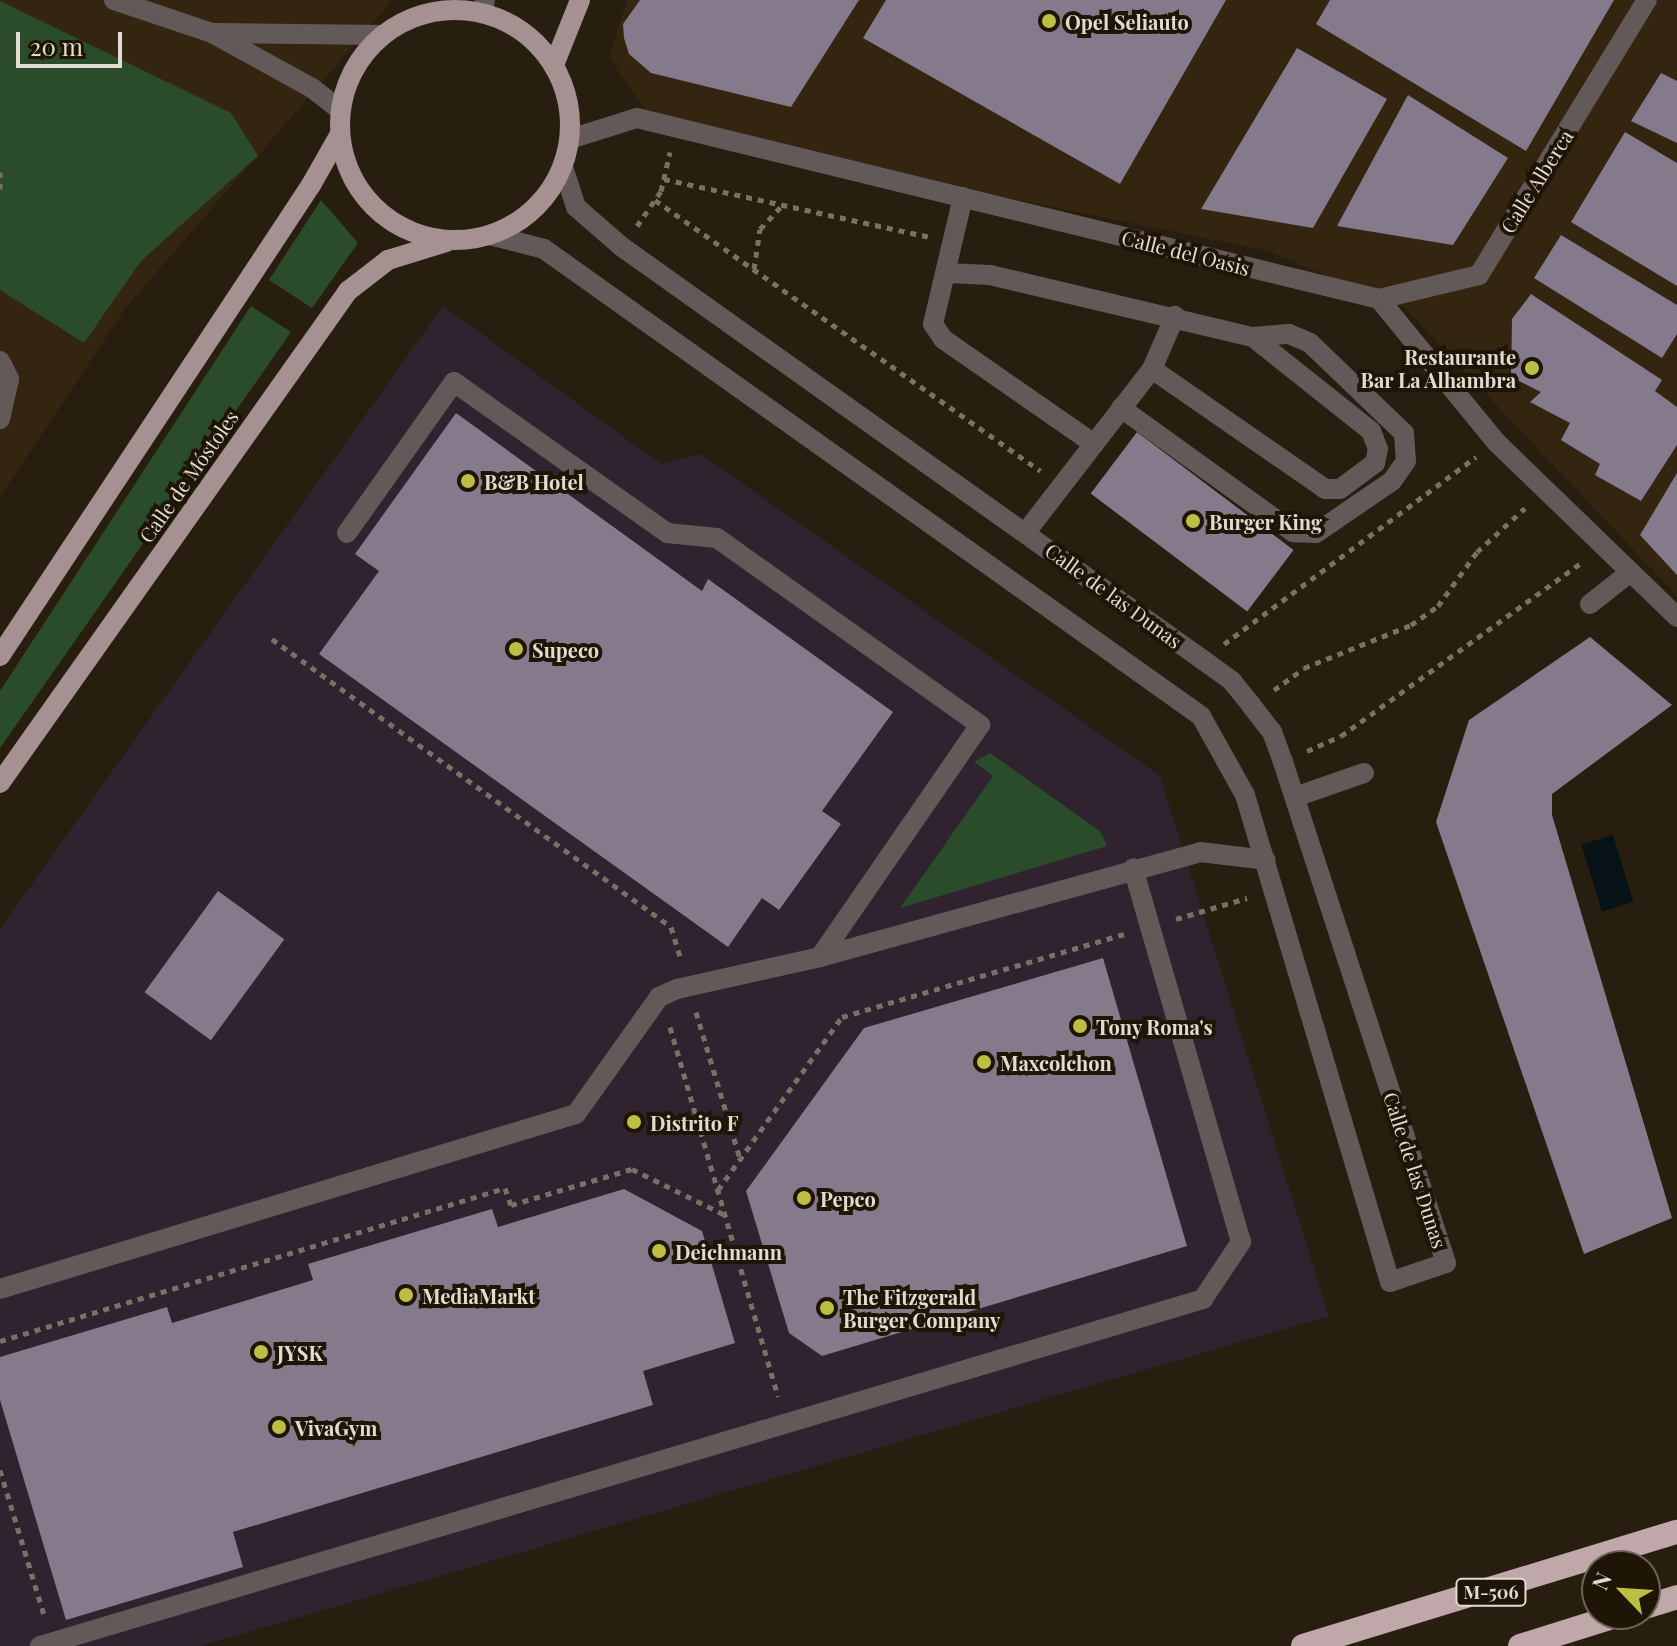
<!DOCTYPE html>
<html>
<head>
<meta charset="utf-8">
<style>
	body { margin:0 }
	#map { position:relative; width:1677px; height:1646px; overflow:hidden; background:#281e10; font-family:"Playfair Display",serif }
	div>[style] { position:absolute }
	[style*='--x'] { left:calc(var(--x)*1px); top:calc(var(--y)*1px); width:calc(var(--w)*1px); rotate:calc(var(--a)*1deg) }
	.commercial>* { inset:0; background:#30222e }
	.built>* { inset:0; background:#332510 }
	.green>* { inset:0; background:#2b4c2b }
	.water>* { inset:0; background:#071317; transform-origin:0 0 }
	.building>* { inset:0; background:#847a8c; transform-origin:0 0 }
	.path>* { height:5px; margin-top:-2.5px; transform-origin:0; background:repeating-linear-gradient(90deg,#7a7165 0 6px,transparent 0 12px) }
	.minor>* { height:20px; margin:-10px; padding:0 10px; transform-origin:10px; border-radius:10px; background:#635959 }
	.major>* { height:20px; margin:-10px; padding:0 10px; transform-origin:10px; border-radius:10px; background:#a59192 }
	.major>.ring { margin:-10px; padding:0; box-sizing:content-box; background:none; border:20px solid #a59192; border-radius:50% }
	.highway>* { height:24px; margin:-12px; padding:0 12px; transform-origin:12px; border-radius:12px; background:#c0a7a9 }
	.dots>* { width:22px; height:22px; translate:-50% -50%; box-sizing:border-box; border:4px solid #1e1507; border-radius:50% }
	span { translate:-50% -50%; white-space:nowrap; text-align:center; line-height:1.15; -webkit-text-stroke:8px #1e1507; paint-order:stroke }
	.shield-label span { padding:2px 6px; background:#1e1507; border:2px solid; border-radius:6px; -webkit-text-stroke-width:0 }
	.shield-label { font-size:18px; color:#e1dbd1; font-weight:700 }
	.poi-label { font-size:20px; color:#e1dbd1; font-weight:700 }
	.left { translate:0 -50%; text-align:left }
	.right { translate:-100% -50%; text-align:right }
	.street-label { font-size:20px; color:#e1dbd1 }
	.north { position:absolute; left:1581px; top:1550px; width:80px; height:80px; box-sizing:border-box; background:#1e1507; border:2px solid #6c6458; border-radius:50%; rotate:295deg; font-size:22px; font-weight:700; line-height:32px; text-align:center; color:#e1dbd1 }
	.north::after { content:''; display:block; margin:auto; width:28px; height:36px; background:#bcbf43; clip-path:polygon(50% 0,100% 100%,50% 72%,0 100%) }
	.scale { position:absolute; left:16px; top:32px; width:106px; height:36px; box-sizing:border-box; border:4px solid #e1dbd1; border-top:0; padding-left:10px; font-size:24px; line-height:28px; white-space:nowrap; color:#e1dbd1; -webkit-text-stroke:6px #1e1507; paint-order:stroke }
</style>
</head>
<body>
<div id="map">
	<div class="commercial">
		<div style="clip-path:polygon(443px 306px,661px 464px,700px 454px,1160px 776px,1329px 1316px,201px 1646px,0 1646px,0 929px)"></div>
	</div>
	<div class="built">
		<div style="clip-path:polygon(0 0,393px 0,127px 306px,0 497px)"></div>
		<div style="clip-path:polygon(627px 0,1677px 0,1677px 596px,1405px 308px,1265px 250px,657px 127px,609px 58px)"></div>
	</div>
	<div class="green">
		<div style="clip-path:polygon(0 1px,231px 113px,258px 156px,141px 261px,84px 343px,0 290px)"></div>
		<div style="clip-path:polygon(321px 200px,358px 243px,312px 308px,269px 280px)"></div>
		<div style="clip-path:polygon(251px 306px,291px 332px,0 748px,0 691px)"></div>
		<div style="clip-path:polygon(990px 753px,1100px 831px,1107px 846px,900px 908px,993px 776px,974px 762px)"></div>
	</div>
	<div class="water">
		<div style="left:1613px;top:835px;width:70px;height:33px;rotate:73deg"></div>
	</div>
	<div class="building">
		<div style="clip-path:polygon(640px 0,859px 0,791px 107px,651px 73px,629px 54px,624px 38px,623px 24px)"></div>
		<div style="clip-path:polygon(886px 0,1226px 0,1120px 184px,863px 38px)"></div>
		<div style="clip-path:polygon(1330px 0,1614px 0,1526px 151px,1316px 24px)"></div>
		<div style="clip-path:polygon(1297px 48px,1387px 99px,1313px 228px,1201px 209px)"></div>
		<div style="clip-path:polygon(1661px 73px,1677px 81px,1677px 143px,1631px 121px)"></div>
		<div style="clip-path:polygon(1408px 95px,1508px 158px,1453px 245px,1337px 226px)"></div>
		<div style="clip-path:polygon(1625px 132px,1677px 163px,1677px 286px,1571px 222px)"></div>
		<div style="clip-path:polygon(1561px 235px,1677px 305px,1677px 334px,1662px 358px,1534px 278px)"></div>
		<div style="clip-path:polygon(1531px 294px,1662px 380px,1655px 391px,1677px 407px,1677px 445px,1641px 501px,1595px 475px,1600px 464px,1561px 440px,1570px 423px,1530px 402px,1541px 392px,1511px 377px,1512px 319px)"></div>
		<div style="clip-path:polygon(456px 413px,702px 591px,708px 579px,893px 712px,822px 811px,841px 824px,779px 910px,762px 898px,728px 947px,319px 654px,379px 571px,355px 554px)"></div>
		<div style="left:1137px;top:432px;width:196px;height:77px;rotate:37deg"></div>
		<div style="clip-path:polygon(1677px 473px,1677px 575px,1640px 535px)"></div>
		<div style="clip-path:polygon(1590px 637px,1672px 705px,1552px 794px,1552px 815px,1672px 1218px,1584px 1254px,1436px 822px,1469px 720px)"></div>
		<div style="left:218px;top:891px;width:82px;height:125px;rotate:36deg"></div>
		<div style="clip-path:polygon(1103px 958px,1187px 1246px,822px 1356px,789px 1333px,746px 1191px,864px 1028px)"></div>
		<div style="clip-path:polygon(624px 1189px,702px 1231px,735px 1343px,643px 1371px,653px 1405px,233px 1532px,243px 1567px,66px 1620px,0 1400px,0 1357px,167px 1307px,172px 1323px,313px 1280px,308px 1264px,492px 1209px,498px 1227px)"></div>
	</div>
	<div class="path">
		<div style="--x:0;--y:172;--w:17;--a:90"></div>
		<div style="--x:664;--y:179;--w:271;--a:12.3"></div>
		<div style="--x:655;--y:200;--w:471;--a:35.1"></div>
		<div style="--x:637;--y:226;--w:42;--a:-55.6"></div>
		<div style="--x:661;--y:191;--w:40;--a:-77"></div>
		<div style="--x:754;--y:269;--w:40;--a:-81.5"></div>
		<div style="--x:760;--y:229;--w:33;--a:-47"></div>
		<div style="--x:272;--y:639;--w:492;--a:35.8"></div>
		<div style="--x:671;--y:927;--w:34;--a:73"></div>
		<div style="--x:1224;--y:644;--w:314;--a:-36.6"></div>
		<div style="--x:1274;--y:690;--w:37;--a:-36"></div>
		<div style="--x:1304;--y:668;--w:115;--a:-21.9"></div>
		<div style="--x:1411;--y:625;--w:33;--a:-35"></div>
		<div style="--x:1438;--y:606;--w:67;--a:-54.2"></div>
		<div style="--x:1477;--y:552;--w:65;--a:-42.5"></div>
		<div style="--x:1307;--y:751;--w:37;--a:-24"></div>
		<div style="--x:1341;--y:736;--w:297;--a:-35.8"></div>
		<div style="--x:1176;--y:919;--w:74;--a:-16.5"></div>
		<div style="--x:696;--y:1012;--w:153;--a:73.3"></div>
		<div style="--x:670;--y:1027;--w:385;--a:73.7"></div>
		<div style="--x:718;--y:1190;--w:213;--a:-54.4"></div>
		<div style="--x:842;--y:1017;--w:294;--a:-16.4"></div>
		<div style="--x:0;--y:1341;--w:528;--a:-16.86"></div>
		<div style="--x:505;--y:1188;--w:18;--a:71"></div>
		<div style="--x:511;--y:1205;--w:126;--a:-16.6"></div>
		<div style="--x:632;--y:1169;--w:104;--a:26.3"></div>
		<div style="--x:0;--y:1470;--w:155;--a:73.1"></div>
	</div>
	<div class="minor">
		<div style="--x:114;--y:0;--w:103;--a:18.6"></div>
		<div style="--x:212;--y:33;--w:114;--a:28.8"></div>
		<div style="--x:312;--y:88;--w:36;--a:38"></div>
		<div style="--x:482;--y:13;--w:13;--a:-77"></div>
		<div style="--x:216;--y:33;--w:167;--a:0.7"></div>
		<div style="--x:570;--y:139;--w:70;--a:-17.4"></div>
		<div style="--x:637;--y:118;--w:764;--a:13.71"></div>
		<div style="--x:1379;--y:299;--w:185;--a:50.7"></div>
		<div style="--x:1496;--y:442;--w:252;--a:44"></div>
		<div style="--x:963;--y:197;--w:130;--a:103.3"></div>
		<div style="--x:933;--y:324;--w:18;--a:56"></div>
		<div style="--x:943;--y:339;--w:184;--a:34.8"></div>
		<div style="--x:490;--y:235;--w:56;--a:14.5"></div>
		<div style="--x:544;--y:249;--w:806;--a:35.41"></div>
		<div style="--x:1201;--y:716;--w:90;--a:60.9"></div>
		<div style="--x:1245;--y:795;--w:508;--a:73.42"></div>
		<div style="--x:1390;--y:1282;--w:59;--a:-18.7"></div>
		<div style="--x:1446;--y:1263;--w:527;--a:-108.02"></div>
		<div style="--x:1283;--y:762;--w:32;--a:-110"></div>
		<div style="--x:1272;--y:732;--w:33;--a:-128"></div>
		<div style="--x:1252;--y:706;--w:32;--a:-129"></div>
		<div style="--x:1232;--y:681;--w:36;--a:-144"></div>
		<div style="--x:1203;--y:660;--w:713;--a:-144.59"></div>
		<div style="--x:622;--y:247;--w:61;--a:-139"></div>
		<div style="--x:576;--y:207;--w:42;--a:-108"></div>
		<div style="--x:947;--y:273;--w:43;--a:2.7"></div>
		<div style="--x:990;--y:275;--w:270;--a:13.3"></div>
		<div style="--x:1253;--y:337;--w:36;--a:-5"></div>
		<div style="--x:1289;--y:334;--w:23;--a:23"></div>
		<div style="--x:1310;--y:343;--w:130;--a:43.8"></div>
		<div style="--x:1404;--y:433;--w:28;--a:86"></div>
		<div style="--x:1406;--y:461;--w:24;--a:125"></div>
		<div style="--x:1392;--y:481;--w:92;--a:145.6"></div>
		<div style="--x:1316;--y:533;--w:23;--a:-178"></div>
		<div style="--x:1293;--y:532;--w:212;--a:-144.2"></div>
		<div style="--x:1379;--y:299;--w:103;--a:-13.5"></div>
		<div style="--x:1479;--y:275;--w:322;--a:-58.6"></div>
		<div style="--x:0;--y:361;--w:20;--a:63"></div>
		<div style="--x:9;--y:379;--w:41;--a:102.7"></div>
		<div style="--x:1152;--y:369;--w:211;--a:34.7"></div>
		<div style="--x:1325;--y:489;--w:15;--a:0"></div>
		<div style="--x:1340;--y:489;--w:44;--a:-36.6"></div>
		<div style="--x:1375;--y:463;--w:14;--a:-78"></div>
		<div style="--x:1378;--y:449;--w:19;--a:-111"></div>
		<div style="--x:1371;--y:431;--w:151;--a:-141.5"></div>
		<div style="--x:1026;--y:532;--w:206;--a:-52.3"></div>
		<div style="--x:1152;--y:369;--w:58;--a:-66.5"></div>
		<div style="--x:347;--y:533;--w:185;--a:-54.7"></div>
		<div style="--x:454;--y:382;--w:261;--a:35.3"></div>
		<div style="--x:667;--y:533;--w:50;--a:5.7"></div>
		<div style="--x:717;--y:538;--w:323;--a:35.4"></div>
		<div style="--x:980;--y:725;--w:282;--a:124.6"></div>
		<div style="--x:1590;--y:604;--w:48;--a:-38.3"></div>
		<div style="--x:1295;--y:797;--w:73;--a:-19.2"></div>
		<div style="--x:0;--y:1289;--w:602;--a:-16.9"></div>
		<div style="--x:576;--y:1114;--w:143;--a:-54.6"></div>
		<div style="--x:659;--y:997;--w:20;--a:-24"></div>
		<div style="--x:677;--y:989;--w:147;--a:-12.6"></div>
		<div style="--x:820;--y:957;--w:394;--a:-15.4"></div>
		<div style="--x:1200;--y:852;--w:66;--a:6.9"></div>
		<div style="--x:40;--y:1646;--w:1214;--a:-16.61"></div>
		<div style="--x:1203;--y:1299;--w:69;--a:-56.3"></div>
		<div style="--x:1241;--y:1242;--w:389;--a:-106.1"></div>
	</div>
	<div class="major">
		<div class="ring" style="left:340px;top:10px;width:210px;height:210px"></div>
		<div style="--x:554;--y:65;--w:70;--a:-68.2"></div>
		<div style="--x:0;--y:656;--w:564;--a:-56.56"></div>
		<div style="--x:311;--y:185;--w:59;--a:-60.4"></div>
		<div style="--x:0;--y:783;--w:603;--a:-54.73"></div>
		<div style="--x:348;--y:291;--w:51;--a:-37.8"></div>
		<div style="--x:388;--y:260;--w:61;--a:-17.2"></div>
	</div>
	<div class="highway">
		<div style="--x:1645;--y:1607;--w:34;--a:-17"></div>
		<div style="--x:1303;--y:1646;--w:391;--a:-17"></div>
		<div style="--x:1520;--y:1646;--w:107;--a:-17.4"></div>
	</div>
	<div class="dots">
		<div style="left:1049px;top:21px;background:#bcbf43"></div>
		<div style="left:1532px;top:368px;background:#bcbf43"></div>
		<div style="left:468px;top:481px;background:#bcbf43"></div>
		<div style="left:1193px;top:521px;background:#bcbf43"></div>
		<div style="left:516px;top:649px;background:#bcbf43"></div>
		<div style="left:1080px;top:1026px;background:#bcbf43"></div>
		<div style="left:984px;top:1062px;background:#bcbf43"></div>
		<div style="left:634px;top:1122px;background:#bcbf43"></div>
		<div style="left:804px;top:1198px;background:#bcbf43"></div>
		<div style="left:659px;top:1251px;background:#bcbf43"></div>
		<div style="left:406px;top:1295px;background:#bcbf43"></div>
		<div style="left:827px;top:1308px;background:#bcbf43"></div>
		<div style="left:261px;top:1352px;background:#bcbf43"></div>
		<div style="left:279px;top:1427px;background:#bcbf43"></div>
	</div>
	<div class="shield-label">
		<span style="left:1491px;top:1592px">M-506</span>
	</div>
	<div class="poi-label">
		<span class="left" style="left:1065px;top:21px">Opel Seliauto</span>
		<span class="right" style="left:1516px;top:368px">Restaurante<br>Bar La Alhambra</span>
		<span class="left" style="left:484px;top:481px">B&amp;B Hotel</span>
		<span class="left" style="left:1209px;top:521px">Burger King</span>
		<span class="left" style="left:532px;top:649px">Supeco</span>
		<span class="left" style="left:1096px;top:1026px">Tony Roma's</span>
		<span class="left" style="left:1000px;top:1062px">Maxcolchon</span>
		<span class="left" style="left:650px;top:1122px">Distrito F</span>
		<span class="left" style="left:820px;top:1198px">Pepco</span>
		<span class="left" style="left:675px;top:1251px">Deichmann</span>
		<span class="left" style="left:422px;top:1295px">MediaMarkt</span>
		<span class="left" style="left:843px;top:1308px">The Fitzgerald<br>Burger Company</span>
		<span class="left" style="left:277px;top:1352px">JYSK</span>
		<span class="left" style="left:295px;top:1427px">VivaGym</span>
	</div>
	<div class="street-label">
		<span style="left:1536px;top:181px;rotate:-58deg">Calle Alberca</span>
		<span style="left:1186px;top:252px;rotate:14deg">Calle del Oasis</span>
		<span style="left:188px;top:476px;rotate:-55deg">Calle de Móstoles</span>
		<span style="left:1114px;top:595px;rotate:36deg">Calle de las Dunas</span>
		<span style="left:1416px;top:1170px;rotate:72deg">Calle de las Dunas</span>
	</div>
	<div class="north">N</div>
	<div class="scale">20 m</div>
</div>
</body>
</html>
